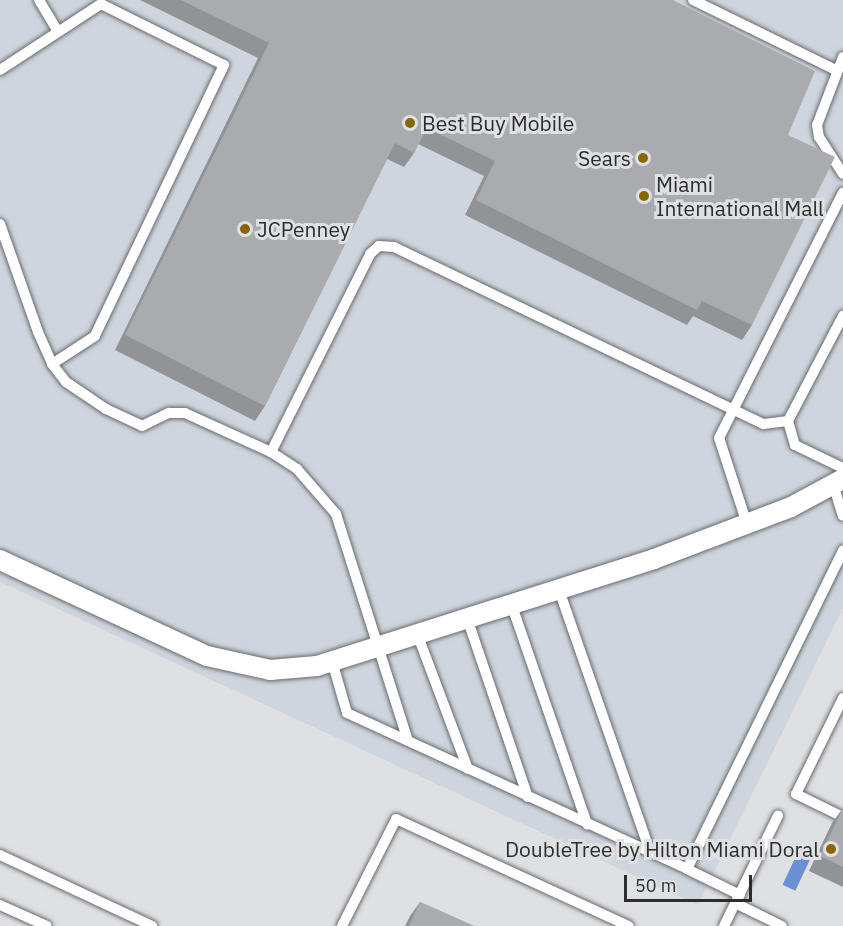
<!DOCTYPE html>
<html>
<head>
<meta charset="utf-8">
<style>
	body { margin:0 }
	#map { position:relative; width:843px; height:926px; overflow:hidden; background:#dfe0e3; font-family:"IBM Plex Sans",sans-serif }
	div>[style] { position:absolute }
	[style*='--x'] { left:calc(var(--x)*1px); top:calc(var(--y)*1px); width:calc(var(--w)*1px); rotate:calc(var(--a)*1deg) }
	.built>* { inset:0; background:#cfd5de }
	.water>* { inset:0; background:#6991d3; transform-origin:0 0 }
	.roads { filter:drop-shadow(0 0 2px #696b6d) drop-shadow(0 0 2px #696b6d) }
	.lane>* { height:10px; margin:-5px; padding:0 5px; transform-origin:5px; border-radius:5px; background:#fff }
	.street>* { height:20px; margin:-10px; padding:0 10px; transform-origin:10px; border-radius:10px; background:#fff }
	.wall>* { inset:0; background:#929396 }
	.building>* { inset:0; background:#aaabae }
	.dots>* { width:16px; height:16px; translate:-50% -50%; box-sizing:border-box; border:3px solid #dfe0e3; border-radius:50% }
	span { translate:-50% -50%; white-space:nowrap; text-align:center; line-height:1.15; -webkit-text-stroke:6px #dfe0e3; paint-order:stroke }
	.poi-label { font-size:21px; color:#2d2d2e }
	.left { translate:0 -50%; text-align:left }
	.right { translate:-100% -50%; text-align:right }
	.scale { position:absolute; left:624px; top:875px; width:128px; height:27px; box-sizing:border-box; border:3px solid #2d2d2e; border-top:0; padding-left:8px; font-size:18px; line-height:21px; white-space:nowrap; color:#2d2d2e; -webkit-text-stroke:4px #dfe0e3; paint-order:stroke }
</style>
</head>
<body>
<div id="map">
	<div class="built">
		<div style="clip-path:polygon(0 0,843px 0,843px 608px,698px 905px,0 582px)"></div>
	</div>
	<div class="water">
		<div style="left:797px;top:854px;width:14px;height:34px;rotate:25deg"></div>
	</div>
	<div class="roads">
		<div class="lane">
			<div style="--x:39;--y:0;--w:37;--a:59"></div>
			<div style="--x:693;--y:0;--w:159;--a:26.1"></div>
			<div style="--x:843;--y:57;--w:73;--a:110.9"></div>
			<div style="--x:817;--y:125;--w:12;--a:81"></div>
			<div style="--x:819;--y:137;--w:44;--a:57"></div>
			<div style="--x:0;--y:70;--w:121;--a:-33.2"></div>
			<div style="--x:101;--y:4;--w:137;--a:26.4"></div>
			<div style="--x:224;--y:65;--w:300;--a:115.5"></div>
			<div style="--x:95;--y:336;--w:51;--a:146.9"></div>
			<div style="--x:0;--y:224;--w:114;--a:70.6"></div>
			<div style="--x:38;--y:332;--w:35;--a:66"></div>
			<div style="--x:52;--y:364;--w:23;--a:52"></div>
			<div style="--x:66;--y:382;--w:48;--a:34"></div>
			<div style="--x:106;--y:409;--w:40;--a:25"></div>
			<div style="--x:142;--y:426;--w:30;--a:-26"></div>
			<div style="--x:169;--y:413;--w:16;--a:0"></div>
			<div style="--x:185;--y:413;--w:94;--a:24.4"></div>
			<div style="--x:271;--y:452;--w:31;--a:33"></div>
			<div style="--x:297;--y:469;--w:60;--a:49.1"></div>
			<div style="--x:336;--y:514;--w:238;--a:72.4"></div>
			<div style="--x:788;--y:421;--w:25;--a:74"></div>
			<div style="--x:795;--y:445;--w:53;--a:25.6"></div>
			<div style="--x:271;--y:452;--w:221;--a:-63.4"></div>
			<div style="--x:370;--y:254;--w:12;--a:-42"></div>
			<div style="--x:379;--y:246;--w:15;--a:4"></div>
			<div style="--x:394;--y:247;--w:410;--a:25.6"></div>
			<div style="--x:764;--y:424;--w:24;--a:-7"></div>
			<div style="--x:788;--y:421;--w:119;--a:-62.4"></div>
			<div style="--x:834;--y:487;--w:30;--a:73"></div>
			<div style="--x:747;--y:524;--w:90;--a:-108"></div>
			<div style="--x:719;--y:438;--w:275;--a:-63.2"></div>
			<div style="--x:559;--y:590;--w:277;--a:70.8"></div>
			<div style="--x:512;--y:606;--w:231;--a:71"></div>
			<div style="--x:468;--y:621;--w:186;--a:71.2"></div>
			<div style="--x:418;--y:636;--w:142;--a:69.4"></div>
			<div style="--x:332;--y:661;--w:54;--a:73.9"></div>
			<div style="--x:347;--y:713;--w:374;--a:24.6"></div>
			<div style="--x:687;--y:869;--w:355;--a:-63.9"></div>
			<div style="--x:843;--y:698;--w:107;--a:116.1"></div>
			<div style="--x:796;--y:794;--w:52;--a:26.1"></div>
			<div style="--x:0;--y:855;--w:168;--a:25"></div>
			<div style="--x:687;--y:869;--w:59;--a:26.1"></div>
			<div style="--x:735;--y:903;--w:52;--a:26.1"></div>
			<div style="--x:0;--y:905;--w:51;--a:24.1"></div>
			<div style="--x:342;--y:926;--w:120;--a:-63.2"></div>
			<div style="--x:396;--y:819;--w:256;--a:24.7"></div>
			<div style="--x:724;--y:926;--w:123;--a:-63.9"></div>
		</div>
		<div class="street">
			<div style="--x:0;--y:560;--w:228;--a:24.9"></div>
			<div style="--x:207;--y:656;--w:65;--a:12.5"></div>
			<div style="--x:270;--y:670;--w:47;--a:-4.9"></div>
			<div style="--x:317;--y:666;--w:354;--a:-17.6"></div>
			<div style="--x:654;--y:559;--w:147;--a:-20.8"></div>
			<div style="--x:791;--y:507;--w:59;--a:-28.3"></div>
		</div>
	</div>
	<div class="wall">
		<div style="clip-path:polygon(140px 0,673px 0,788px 135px,752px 325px,742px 340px,693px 316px,687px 325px,465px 215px,484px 176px,418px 144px,414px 153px,404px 167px,387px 159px,265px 406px,255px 421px,115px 350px,258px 58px)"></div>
		<div style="clip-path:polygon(843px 808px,843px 887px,809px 871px,832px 823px)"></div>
		<div style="clip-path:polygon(420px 902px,474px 926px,405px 926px,410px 916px)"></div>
	</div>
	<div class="building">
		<div style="clip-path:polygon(181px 0,673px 0,815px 71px,788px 135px,835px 157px,752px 325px,702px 301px,697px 310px,476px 200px,495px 161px,427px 128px,414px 153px,395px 143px,265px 406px,125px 335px,269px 43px)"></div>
		<div style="clip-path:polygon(843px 808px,843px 867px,820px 856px)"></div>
		<div style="clip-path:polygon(420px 902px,474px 926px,409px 926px)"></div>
	</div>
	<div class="dots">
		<div style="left:410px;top:123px;background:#886703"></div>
		<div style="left:643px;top:158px;background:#886703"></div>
		<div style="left:644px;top:196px;background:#886703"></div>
		<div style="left:245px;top:229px;background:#886703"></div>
		<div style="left:831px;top:849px;background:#886703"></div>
	</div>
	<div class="poi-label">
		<span class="left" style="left:422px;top:123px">Best Buy Mobile</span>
		<span class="right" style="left:631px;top:158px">Sears</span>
		<span class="left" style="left:656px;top:196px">Miami<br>International Mall</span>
		<span class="left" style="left:257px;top:229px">JCPenney</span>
		<span class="right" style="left:819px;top:849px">DoubleTree by Hilton Miami Doral</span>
	</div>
	<div class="scale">50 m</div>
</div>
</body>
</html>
